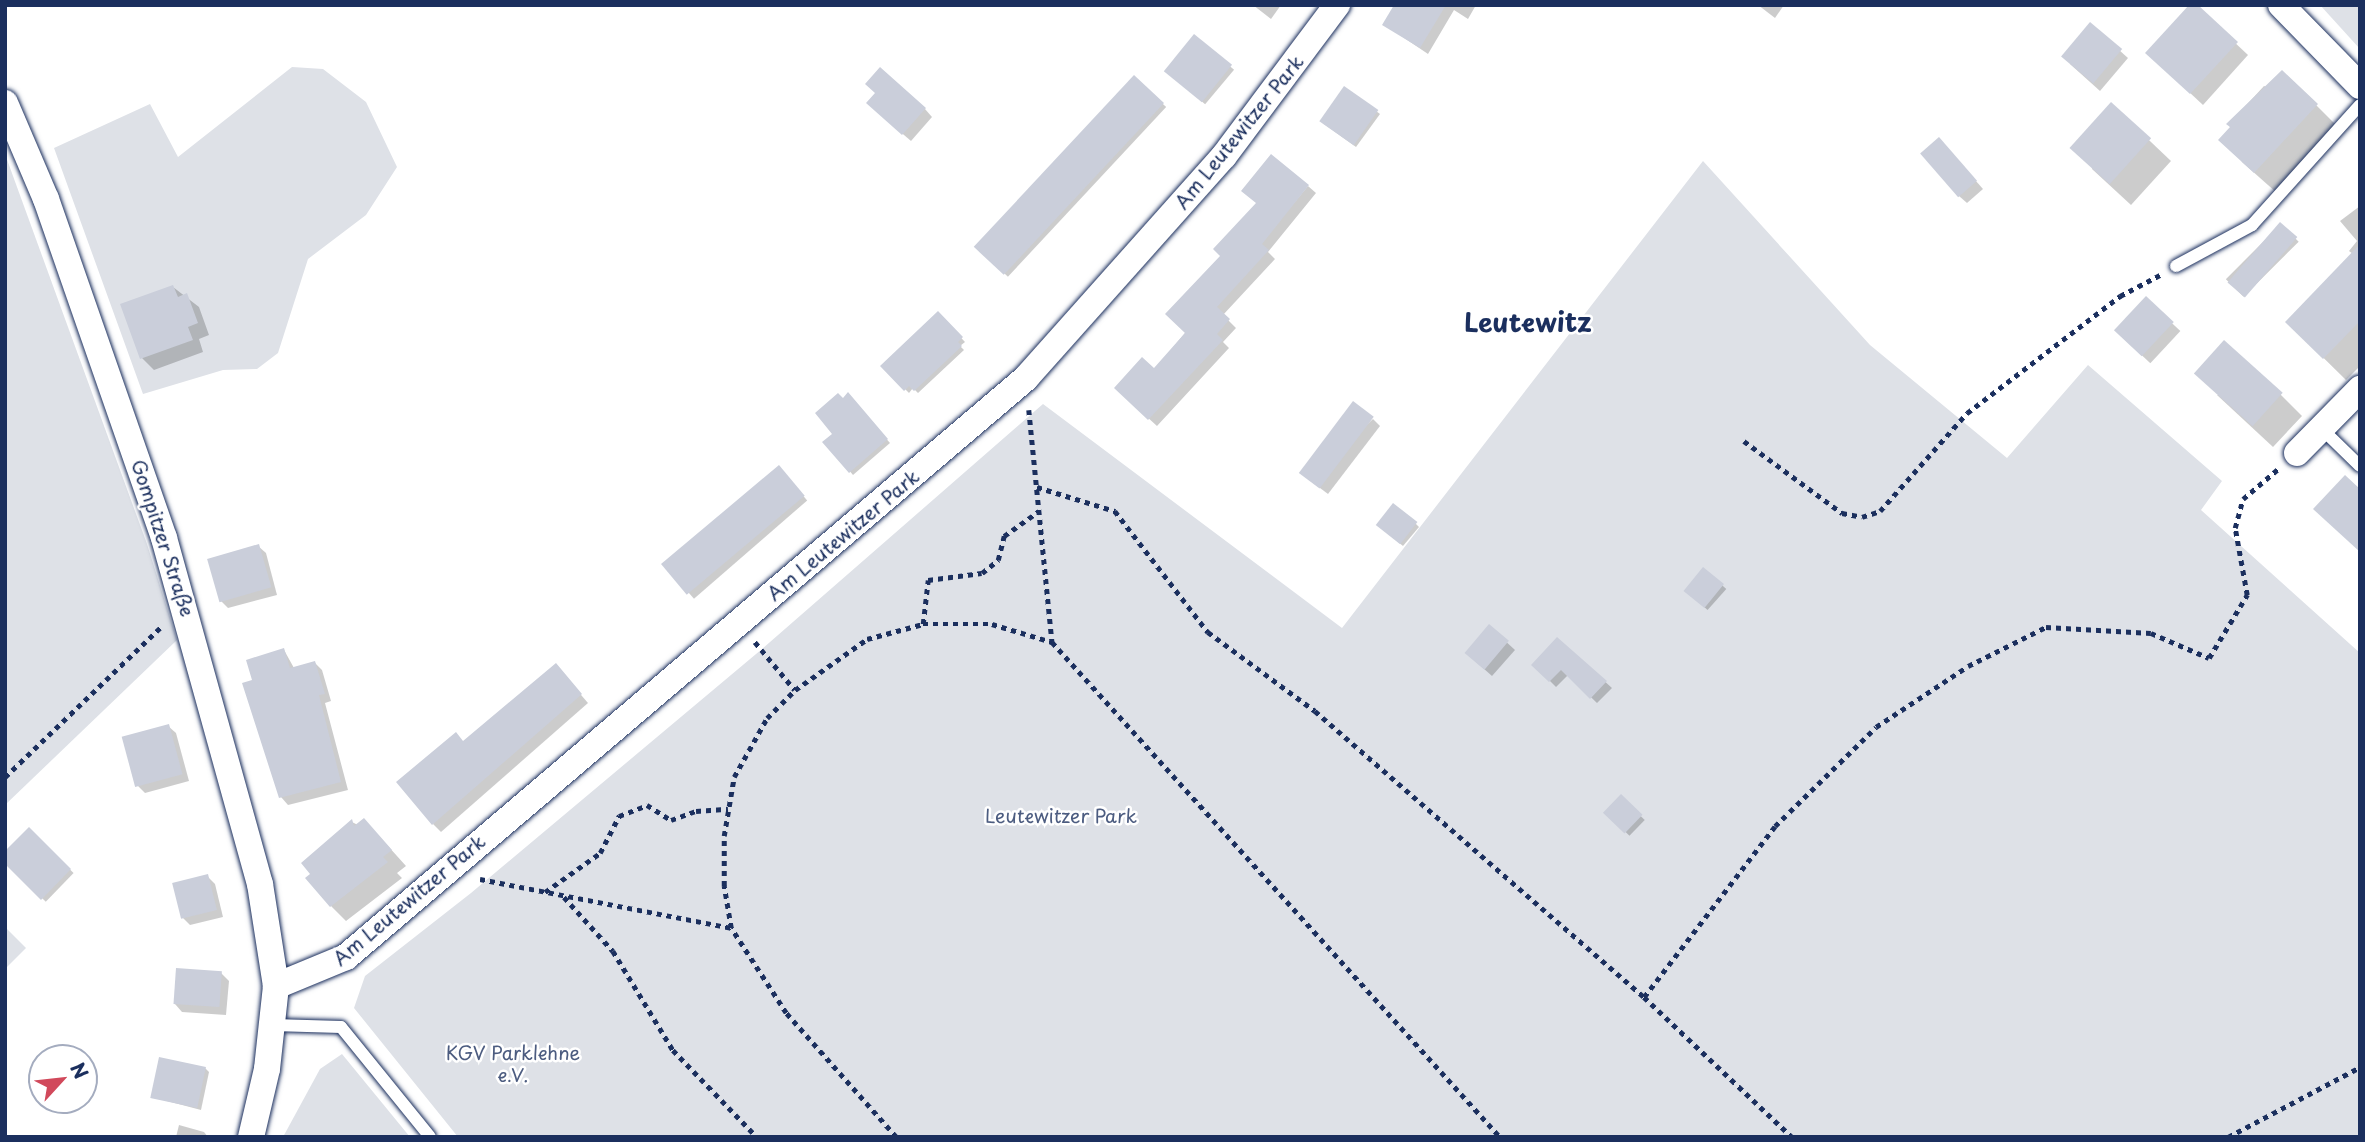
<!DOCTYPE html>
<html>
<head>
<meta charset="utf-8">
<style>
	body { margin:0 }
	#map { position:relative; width:2365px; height:1142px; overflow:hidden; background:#fff; font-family:"Playpen Sans",sans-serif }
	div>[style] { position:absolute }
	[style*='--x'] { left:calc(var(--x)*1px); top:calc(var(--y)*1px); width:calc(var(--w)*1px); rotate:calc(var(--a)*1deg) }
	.green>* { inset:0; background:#dee1e7 }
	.shadow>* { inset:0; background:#0003; transform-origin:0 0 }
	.building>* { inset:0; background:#caceda; transform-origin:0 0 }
	.path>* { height:4.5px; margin-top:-2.25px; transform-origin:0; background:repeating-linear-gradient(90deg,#1b2f5e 0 5px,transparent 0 10px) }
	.roads { filter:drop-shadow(0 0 2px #1b2f5e) drop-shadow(0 0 2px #1b2f5e) }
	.service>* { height:12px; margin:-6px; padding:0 6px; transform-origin:6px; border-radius:6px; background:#fff }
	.minor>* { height:26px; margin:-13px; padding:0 13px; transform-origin:13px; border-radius:13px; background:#fff }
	span { translate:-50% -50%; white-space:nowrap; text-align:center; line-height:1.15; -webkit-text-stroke:5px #fff; paint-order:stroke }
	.street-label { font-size:19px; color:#1b2f5e }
	.park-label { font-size:19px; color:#4c5c80 }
	.district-label { font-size:26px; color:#1b2f5e; font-weight:700 }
	.frame { position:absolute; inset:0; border:7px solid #1b2f5e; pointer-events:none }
	.north { position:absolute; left:28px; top:1044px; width:70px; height:70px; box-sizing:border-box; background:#fff; border:2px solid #a4acbf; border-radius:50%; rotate:63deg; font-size:19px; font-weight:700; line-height:28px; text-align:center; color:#1b2f5e }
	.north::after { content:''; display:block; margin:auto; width:24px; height:32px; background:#d1495b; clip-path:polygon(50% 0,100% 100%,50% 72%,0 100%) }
</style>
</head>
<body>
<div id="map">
	<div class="green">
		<div style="clip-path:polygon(2320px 5px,2360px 5px,2360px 49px)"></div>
		<div style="clip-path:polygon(292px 67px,323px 69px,366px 102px,397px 167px,366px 215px,308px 259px,278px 353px,257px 369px,223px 370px,143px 394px,54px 148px,150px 104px,178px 157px)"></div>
		<div style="clip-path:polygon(5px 154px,147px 544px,177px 640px,5px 805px)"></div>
		<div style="clip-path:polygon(1703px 161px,1870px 345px,2007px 458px,2088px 365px,2222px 481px,2201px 510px,2360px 653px,2360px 1137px,458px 1137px,354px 1008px,365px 976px,471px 893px,762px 649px,1043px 404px,1342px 628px)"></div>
		<div style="clip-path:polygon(5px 927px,26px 948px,5px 969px)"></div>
		<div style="clip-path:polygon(342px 1054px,410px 1137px,283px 1137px,320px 1069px)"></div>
	</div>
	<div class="shadow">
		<div style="clip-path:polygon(1253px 5px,1281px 5px,1271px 19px)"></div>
		<div style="clip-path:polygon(1395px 5px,1476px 5px,1468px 19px,1454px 10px,1428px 54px,1385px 25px)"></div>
		<div style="clip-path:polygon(1758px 5px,1784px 5px,1775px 18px)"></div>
		<div style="clip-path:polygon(2195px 5px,2248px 55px,2203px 105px,2159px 64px)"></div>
		<div style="clip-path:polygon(2090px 24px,2128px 58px,2100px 91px,2070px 64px)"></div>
		<div style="left:1195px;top:37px;width:51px;height:45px;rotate:40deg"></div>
		<div style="left:1134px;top:77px;width:44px;height:232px;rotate:43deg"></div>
		<div style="clip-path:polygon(2264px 86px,2316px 105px,2338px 127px,2277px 193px,2242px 162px,2229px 124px)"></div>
		<div style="clip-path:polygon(2111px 104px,2171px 161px,2131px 205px,2092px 169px)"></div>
		<div style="clip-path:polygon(925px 109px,932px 117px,911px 141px,876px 111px)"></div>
		<div style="clip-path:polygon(1376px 111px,1380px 114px,1356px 147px,1324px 124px)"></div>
		<div style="clip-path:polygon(1946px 147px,1983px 189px,1967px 203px,1959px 196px)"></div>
		<div style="clip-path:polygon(1308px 186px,1316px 193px,1268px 252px,1275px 259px,1223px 315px,1236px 328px,1223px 342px,1229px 348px,1157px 426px,1124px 396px,1154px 370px)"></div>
		<div style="clip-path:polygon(2360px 206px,2360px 366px,2346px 380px,2287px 322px,2353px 254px,2349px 251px,2357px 241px,2340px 221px)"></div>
		<div style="left:2281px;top:224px;width:25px;height:78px;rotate:45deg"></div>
		<div style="clip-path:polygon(173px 287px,199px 307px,209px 335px,199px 339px,203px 352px,154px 370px,142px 358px)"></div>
		<div style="left:2146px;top:299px;width:47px;height:44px;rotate:43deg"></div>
		<div style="clip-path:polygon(938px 313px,965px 342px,960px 346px,964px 350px,918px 393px,913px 388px,909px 393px,882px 366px)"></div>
		<div style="clip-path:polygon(2280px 394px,2302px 416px,2273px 447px,2217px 395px)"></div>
		<div style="clip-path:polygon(848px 395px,890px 443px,853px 475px,825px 442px,835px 434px)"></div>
		<div style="clip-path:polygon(1373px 419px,1380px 426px,1328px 494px,1308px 479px)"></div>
		<div style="left:779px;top:468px;width:43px;height:150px;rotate:49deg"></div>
		<div style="clip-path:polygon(1415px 523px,1419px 527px,1403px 546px,1381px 528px)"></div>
		<div style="clip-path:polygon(258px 546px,266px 553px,277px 595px,228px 608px,220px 600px)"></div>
		<div style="left:1704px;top:569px;width:30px;height:28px;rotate:42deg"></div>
		<div style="clip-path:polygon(1489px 626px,1515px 650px,1492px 676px,1474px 660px)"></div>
		<div style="clip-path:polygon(1558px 639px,1612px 688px,1597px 703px,1568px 675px,1556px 687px,1534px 665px)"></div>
		<div style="clip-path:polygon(284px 650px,294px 668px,315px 663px,322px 670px,331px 701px,325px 703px,348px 790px,288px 805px,281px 797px,255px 681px)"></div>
		<div style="clip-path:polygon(563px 674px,588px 703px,441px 832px,433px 824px,464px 743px)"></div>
		<div style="clip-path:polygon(168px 726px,176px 733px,189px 781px,145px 793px,138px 786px)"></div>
		<div style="left:1621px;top:797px;width:33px;height:22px;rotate:44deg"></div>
		<div style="clip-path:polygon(352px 822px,379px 836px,406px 866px,397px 873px,402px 878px,346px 921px,331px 906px)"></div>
		<div style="left:29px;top:830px;width:62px;height:40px;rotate:44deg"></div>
		<div style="clip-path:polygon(207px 876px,215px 884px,223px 917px,190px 925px,183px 918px)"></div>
		<div style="clip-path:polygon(221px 973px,229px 981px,226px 1015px,182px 1012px,175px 1004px)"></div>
		<div style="clip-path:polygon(205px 1068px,209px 1072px,201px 1110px,152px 1097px)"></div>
		<div style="clip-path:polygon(179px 1125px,204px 1132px,208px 1137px,176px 1137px)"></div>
	</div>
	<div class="building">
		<div style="clip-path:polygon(1394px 5px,1446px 5px,1420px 48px,1382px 25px)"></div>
		<div style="clip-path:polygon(2189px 5px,2198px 5px,2238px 42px,2190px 94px,2145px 53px)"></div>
		<div style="left:2090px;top:22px;width:42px;height:45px;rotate:40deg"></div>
		<div style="left:1194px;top:34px;width:49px;height:48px;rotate:39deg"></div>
		<div style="clip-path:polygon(880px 67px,926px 108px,902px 135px,866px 103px,875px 93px,865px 84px)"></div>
		<div style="clip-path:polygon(2282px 70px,2318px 104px,2254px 173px,2218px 140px,2230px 127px,2226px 124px)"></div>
		<div style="left:1134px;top:75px;width:41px;height:235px;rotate:43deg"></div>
		<div style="left:1344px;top:86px;width:42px;height:43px;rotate:35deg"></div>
		<div style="left:2111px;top:102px;width:54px;height:62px;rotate:42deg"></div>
		<div style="left:1939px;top:137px;width:58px;height:25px;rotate:49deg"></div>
		<div style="clip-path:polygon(1271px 154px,1309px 185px,1262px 244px,1269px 250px,1217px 307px,1230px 319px,1217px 334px,1223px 340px,1148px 420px,1114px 388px,1142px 357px,1154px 368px,1185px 333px,1165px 314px,1220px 256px,1213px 249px,1256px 203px,1241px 191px)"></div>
		<div style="left:2280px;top:222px;width:23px;height:80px;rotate:41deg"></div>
		<div style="clip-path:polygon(2360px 244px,2360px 321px,2323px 359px,2285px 322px)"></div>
		<div style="clip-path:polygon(173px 285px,178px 297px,187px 293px,198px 323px,188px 327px,193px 340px,140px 359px,120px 304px)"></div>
		<div style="left:2146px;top:296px;width:38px;height:47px;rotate:43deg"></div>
		<div style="clip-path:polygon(938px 311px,963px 337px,958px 342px,962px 346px,914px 391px,909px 386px,904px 391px,880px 366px)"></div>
		<div style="left:2224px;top:340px;width:79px;height:45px;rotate:42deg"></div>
		<div style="clip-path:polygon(848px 392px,888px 439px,849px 473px,822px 442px,832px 434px,815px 413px,838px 393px,843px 398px)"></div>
		<div style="left:1353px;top:401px;width:26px;height:90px;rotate:37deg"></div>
		<div style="left:779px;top:465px;width:40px;height:154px;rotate:50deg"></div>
		<div style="clip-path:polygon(2345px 475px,2360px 489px,2360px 552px,2313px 509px)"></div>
		<div style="left:1393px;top:503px;width:31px;height:28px;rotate:38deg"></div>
		<div style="left:259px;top:544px;width:45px;height:54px;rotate:74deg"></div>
		<div style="left:1703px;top:567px;width:27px;height:31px;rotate:39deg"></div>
		<div style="left:1489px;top:624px;width:26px;height:38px;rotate:40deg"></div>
		<div style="clip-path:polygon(1557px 637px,1607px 681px,1590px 699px,1561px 670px,1549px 682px,1531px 665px)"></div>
		<div style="clip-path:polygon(284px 648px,290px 668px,315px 661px,325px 694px,319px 695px,341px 782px,279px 798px,242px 683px,252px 680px,246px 660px)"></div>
		<div style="clip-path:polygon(556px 663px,582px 694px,432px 825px,396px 782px,456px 732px,463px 741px)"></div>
		<div style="left:169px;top:724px;width:52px;height:49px;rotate:75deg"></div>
		<div style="left:1621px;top:794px;width:30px;height:26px;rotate:44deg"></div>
		<div style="clip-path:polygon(364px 818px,392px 850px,383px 857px,388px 862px,330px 907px,305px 878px,310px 874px,301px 863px,352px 819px,354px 826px)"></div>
		<div style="clip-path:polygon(29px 827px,71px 869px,41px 900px,5px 864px,5px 851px)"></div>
		<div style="left:208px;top:874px;width:37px;height:37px;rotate:76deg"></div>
		<div style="left:176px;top:968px;width:46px;height:36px;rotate:4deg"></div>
		<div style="left:159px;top:1057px;width:48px;height:42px;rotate:12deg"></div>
	</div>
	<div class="path">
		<div style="--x:1029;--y:410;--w:233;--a:84.3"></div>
		<div style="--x:1744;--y:441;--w:122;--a:36.3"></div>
		<div style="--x:1842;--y:513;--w:20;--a:11"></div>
		<div style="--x:1862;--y:517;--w:19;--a:-18"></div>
		<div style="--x:1880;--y:511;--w:131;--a:-48.4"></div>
		<div style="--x:1967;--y:413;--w:193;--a:-37.4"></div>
		<div style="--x:2120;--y:296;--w:45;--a:-27.7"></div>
		<div style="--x:1037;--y:487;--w:82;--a:17.1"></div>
		<div style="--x:1115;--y:511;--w:153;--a:52.5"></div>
		<div style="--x:1208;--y:632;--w:133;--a:36.4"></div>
		<div style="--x:1315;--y:711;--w:436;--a:41"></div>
		<div style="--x:1644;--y:997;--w:204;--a:43.4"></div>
		<div style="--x:923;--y:624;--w:44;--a:-83.5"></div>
		<div style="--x:928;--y:580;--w:54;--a:-7.4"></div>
		<div style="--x:982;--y:573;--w:21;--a:-39"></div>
		<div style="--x:998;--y:560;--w:25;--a:-76"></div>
		<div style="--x:1004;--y:536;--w:43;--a:-35.5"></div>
		<div style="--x:755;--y:642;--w:62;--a:50.2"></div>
		<div style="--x:5;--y:777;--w:218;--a:-43.9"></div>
		<div style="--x:480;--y:879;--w:256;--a:11"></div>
		<div style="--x:545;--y:892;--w:67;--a:-35.3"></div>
		<div style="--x:600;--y:853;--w:42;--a:-62.8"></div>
		<div style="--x:619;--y:816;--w:30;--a:-21"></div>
		<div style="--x:647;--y:805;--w:28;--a:32"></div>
		<div style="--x:671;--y:820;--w:27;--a:-20"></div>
		<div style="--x:696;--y:811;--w:32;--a:-4"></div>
		<div style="--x:564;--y:897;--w:73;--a:47.8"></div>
		<div style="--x:613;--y:951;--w:116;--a:58.8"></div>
		<div style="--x:673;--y:1050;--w:121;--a:46"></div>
		<div style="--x:1644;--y:997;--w:215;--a:-52.5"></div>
		<div style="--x:1775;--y:826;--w:141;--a:-44.4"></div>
		<div style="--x:1876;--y:727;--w:110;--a:-33.5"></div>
		<div style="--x:1968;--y:666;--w:87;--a:-26.6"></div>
		<div style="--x:2046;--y:627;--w:105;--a:3.3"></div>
		<div style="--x:2151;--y:633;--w:63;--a:23.3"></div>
		<div style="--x:2209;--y:658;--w:74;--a:-58.9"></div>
		<div style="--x:2247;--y:595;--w:68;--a:-100.2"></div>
		<div style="--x:2235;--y:528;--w:30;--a:-75"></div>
		<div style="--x:2243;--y:499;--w:46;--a:-40.6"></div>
		<div style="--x:896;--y:1137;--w:166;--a:-131.6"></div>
		<div style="--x:786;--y:1013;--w:101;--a:-122.9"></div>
		<div style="--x:731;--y:928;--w:43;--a:-99.5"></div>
		<div style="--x:724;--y:886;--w:50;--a:-90"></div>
		<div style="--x:724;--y:836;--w:60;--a:-80.4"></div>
		<div style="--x:734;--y:777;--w:68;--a:-60.8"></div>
		<div style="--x:767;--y:718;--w:40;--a:-45"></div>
		<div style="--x:795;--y:690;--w:88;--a:-35.3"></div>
		<div style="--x:867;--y:639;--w:58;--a:-15"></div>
		<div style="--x:923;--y:624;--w:69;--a:0"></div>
		<div style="--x:992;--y:624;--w:63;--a:16.7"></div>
		<div style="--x:1052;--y:642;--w:668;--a:47.85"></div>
		<div style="--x:2228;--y:1137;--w:149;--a:-27.9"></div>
	</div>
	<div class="roads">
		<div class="service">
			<div style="--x:2176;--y:266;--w:86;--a:-28.3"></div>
			<div style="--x:2252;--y:225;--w:161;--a:-48"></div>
			<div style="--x:2321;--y:428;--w:54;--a:44.3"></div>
			<div style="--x:273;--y:1025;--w:68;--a:1.7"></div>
			<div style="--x:341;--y:1027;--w:141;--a:51"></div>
		</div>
		<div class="minor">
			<div style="--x:2281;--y:5;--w:113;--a:45.7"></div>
			<div style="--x:5;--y:103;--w:104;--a:66.9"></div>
			<div style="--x:46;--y:199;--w:359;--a:70.8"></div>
			<div style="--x:164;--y:538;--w:359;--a:74.5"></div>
			<div style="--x:260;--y:884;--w:103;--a:81.1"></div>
			<div style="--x:276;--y:986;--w:83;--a:96.2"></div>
			<div style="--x:267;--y:1069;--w:70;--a:103.2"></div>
			<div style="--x:2297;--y:453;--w:90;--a:-45.5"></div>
			<div style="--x:276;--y:986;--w:76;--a:-22.5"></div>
			<div style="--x:346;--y:957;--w:893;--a:-40.41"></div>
			<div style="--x:1026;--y:378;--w:297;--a:-48.3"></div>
			<div style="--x:1224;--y:156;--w:189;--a:-53.2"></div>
		</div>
	</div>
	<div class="street-label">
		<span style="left:1239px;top:132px;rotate:-51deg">Am Leutewitzer Park</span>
		<span style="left:843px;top:535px;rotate:-40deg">Am Leutewitzer Park</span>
		<span style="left:163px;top:538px;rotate:72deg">Gompitzer Straße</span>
		<span style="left:409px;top:900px;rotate:-40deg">Am Leutewitzer Park</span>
	</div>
	<div class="park-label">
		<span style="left:1061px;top:816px">Leutewitzer Park</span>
		<span style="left:513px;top:1064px">KGV Parklehne<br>e.V.</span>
	</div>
	<div class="district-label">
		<span style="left:1528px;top:322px">Leutewitz</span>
	</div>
	<div class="frame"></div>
	<div class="north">N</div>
</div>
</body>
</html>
